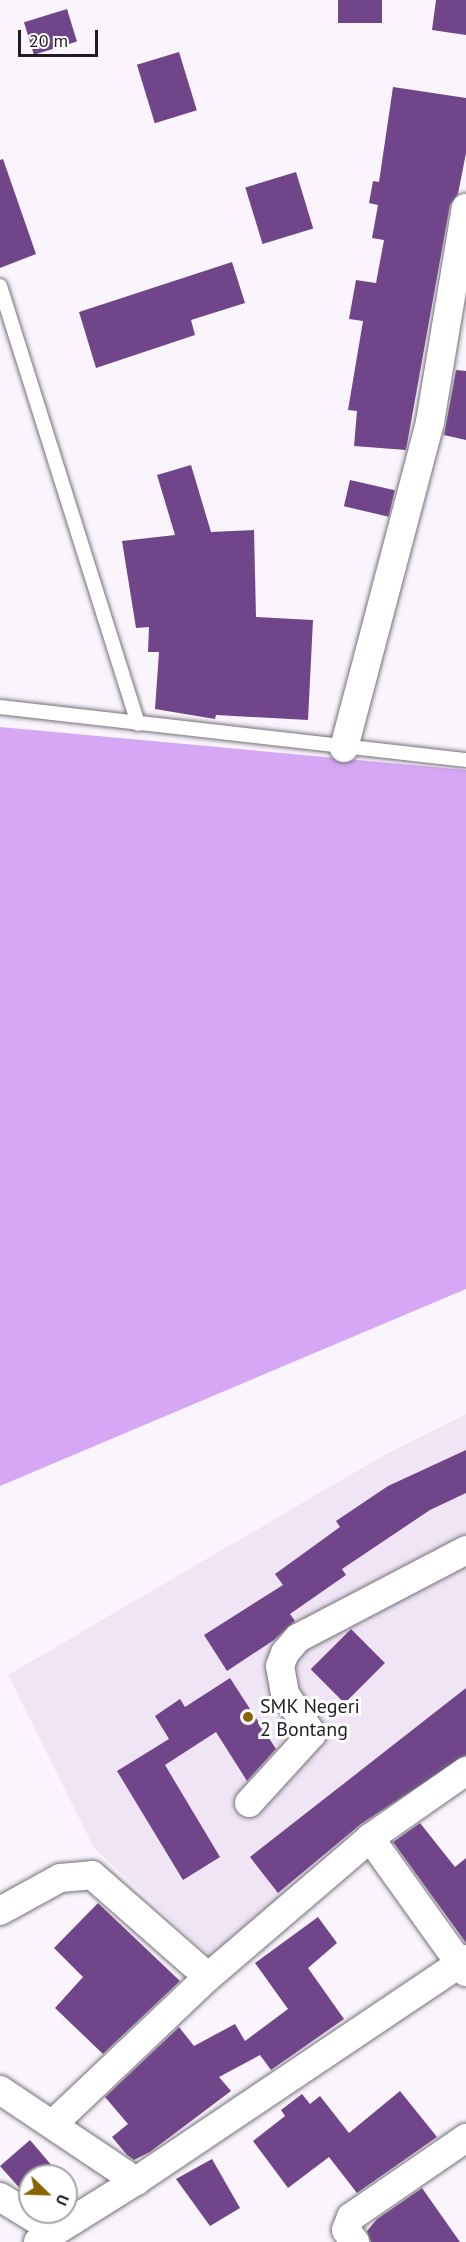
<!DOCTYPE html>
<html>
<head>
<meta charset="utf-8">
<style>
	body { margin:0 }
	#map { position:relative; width:466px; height:2242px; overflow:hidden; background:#faf4fd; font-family:"PT Sans",sans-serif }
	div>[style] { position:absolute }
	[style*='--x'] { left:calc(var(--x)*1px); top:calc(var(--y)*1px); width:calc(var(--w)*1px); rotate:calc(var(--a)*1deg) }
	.built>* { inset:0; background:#efe5f5 }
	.water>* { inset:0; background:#d6a7f4 }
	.building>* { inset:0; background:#71458a; transform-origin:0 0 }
	.roads { filter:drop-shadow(0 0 2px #767179) drop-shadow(0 0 2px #767179) }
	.service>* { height:14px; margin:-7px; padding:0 7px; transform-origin:7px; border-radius:7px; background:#fff }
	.minor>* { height:28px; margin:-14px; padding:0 14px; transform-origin:14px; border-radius:14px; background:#fff }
	.dots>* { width:16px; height:16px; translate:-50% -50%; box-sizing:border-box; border:3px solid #fff; border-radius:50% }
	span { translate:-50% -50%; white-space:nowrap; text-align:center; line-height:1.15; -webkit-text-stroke:6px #fff; paint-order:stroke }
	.poi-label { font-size:20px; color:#1f1d21 }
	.left { translate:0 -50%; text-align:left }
	.north { position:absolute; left:18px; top:2164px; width:60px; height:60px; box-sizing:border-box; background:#fff; border:2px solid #a5a5a6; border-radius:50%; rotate:113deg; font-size:16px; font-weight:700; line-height:24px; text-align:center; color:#1f1d21 }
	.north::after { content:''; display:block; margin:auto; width:21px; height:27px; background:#886300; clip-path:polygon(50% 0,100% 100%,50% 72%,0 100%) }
	.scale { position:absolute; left:18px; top:30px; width:80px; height:27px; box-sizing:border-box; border:3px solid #1f1d21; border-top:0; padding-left:8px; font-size:18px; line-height:21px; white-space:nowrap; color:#1f1d21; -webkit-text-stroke:4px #fff; paint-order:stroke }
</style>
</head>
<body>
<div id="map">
	<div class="built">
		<div style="clip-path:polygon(466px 1414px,466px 1759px,210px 1956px,94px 1848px,8px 1675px,386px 1454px)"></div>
	</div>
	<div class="water">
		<div style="clip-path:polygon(0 727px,466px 770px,466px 1289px,0 1486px)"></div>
	</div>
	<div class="building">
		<div style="left:338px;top:0;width:44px;height:23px"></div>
		<div style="clip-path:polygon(436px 0,466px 0,466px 35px,432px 30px)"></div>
		<div style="left:67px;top:9px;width:34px;height:45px;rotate:73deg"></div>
		<div style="left:179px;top:52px;width:61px;height:44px;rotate:73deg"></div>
		<div style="clip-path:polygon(393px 87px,466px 98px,466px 153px,458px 194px,450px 205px,406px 450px,354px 446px,357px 411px,348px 410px,363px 321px,349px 319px,356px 280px,376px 283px,384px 240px,372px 238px,378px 205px,369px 203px,373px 181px,379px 182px)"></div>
		<div style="clip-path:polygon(3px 159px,36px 254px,0 268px,0 160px)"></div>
		<div style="left:296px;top:172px;width:59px;height:53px;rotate:73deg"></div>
		<div style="clip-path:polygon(232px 262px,245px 303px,191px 320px,195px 335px,96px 368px,79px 312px)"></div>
		<div style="clip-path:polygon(456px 370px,466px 371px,466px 440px,444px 435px)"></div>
		<div style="clip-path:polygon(191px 465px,211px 532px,254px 530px,256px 617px,313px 620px,308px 720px,216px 715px,215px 719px,155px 709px,159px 652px,148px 652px,149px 627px,136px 628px,122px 541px,175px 535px,157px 475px)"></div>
		<div style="left:350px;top:480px;width:46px;height:27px;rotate:13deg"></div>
		<div style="clip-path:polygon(466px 1450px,466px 1493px,430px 1510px,342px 1569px,346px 1575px,290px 1614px,295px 1621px,274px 1640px,227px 1671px,204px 1635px,283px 1585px,275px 1574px,340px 1527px,336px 1521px,388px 1486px)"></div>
		<div style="left:351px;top:1629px;width:48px;height:57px;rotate:45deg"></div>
		<div style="clip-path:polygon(230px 1678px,276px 1749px,247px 1781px,216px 1732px,165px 1765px,220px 1857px,183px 1880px,117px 1771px,169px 1739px,155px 1716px,180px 1699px,185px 1707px)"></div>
		<div style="clip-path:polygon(466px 1688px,466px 1755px,361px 1824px,278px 1893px,250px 1857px)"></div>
		<div style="clip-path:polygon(420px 1823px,455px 1867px,466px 1858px,466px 1943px,393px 1842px)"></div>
		<div style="clip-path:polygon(98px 1903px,180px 1981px,103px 2054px,55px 2008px,83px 1977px,54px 1948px)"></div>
		<div style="clip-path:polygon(318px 1917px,337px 1943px,308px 1968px,344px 2019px,271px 2070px,260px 2055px,219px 2077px,231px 2091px,150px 2152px,134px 2160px,127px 2155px,112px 2137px,128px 2124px,105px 2097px,179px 2027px,194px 2046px,235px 2024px,245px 2041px,288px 2009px,255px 1963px)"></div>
		<div style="clip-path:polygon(400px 2091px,437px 2137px,357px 2193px,329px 2157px,288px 2188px,253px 2141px,285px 2116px,281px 2110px,302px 2094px,310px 2104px,320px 2096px,349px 2133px)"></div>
		<div style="clip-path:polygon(30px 2140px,53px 2167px,42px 2176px,30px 2176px,23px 2192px,0 2166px)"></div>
		<div style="clip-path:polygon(212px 2159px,240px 2208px,210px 2226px,176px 2179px)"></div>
		<div style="clip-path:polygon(422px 2188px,460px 2242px,371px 2242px,367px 2231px,377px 2219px)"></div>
	</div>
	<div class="roads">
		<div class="service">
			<div style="--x:0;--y:286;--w:459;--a:72.5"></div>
			<div style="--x:0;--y:707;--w:469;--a:6.5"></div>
		</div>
		<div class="minor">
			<div style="--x:344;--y:748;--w:337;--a:-75.2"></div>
			<div style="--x:430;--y:422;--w:217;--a:-80.5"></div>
			<div style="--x:249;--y:1803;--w:93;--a:-47.6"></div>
			<div style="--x:312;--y:1734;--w:48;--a:-124"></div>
			<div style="--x:285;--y:1694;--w:28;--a:-100"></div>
			<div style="--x:280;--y:1666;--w:14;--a:-69"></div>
			<div style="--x:285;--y:1653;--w:20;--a:-49"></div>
			<div style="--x:298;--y:1638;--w:190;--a:-27.6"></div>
			<div style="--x:370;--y:1838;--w:165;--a:54.4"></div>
			<div style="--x:0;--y:1911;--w:68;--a:-28.8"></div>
			<div style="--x:60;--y:1878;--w:32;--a:-5"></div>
			<div style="--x:92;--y:1875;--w:154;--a:41.3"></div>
			<div style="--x:0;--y:2090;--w:164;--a:33.8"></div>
			<div style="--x:136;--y:2181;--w:398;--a:-33.9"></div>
			<div style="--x:53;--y:2124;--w:214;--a:-43.5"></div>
			<div style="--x:208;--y:1977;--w:213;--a:-40.6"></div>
			<div style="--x:370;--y:1838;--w:117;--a:-34.9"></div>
			<div style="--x:0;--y:2197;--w:65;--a:31.7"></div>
			<div style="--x:38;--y:2242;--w:115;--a:-31.9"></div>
			<div style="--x:355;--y:2242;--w:15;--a:-127"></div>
			<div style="--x:346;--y:2230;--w:14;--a:-69"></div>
			<div style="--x:351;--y:2217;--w:140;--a:-34.5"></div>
		</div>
	</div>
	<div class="dots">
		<div style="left:248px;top:1717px;background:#886300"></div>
	</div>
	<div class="poi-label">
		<span class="left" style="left:260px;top:1718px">SMK Negeri<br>2 Bontang</span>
	</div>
	<div class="north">U</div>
	<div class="scale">20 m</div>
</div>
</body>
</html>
